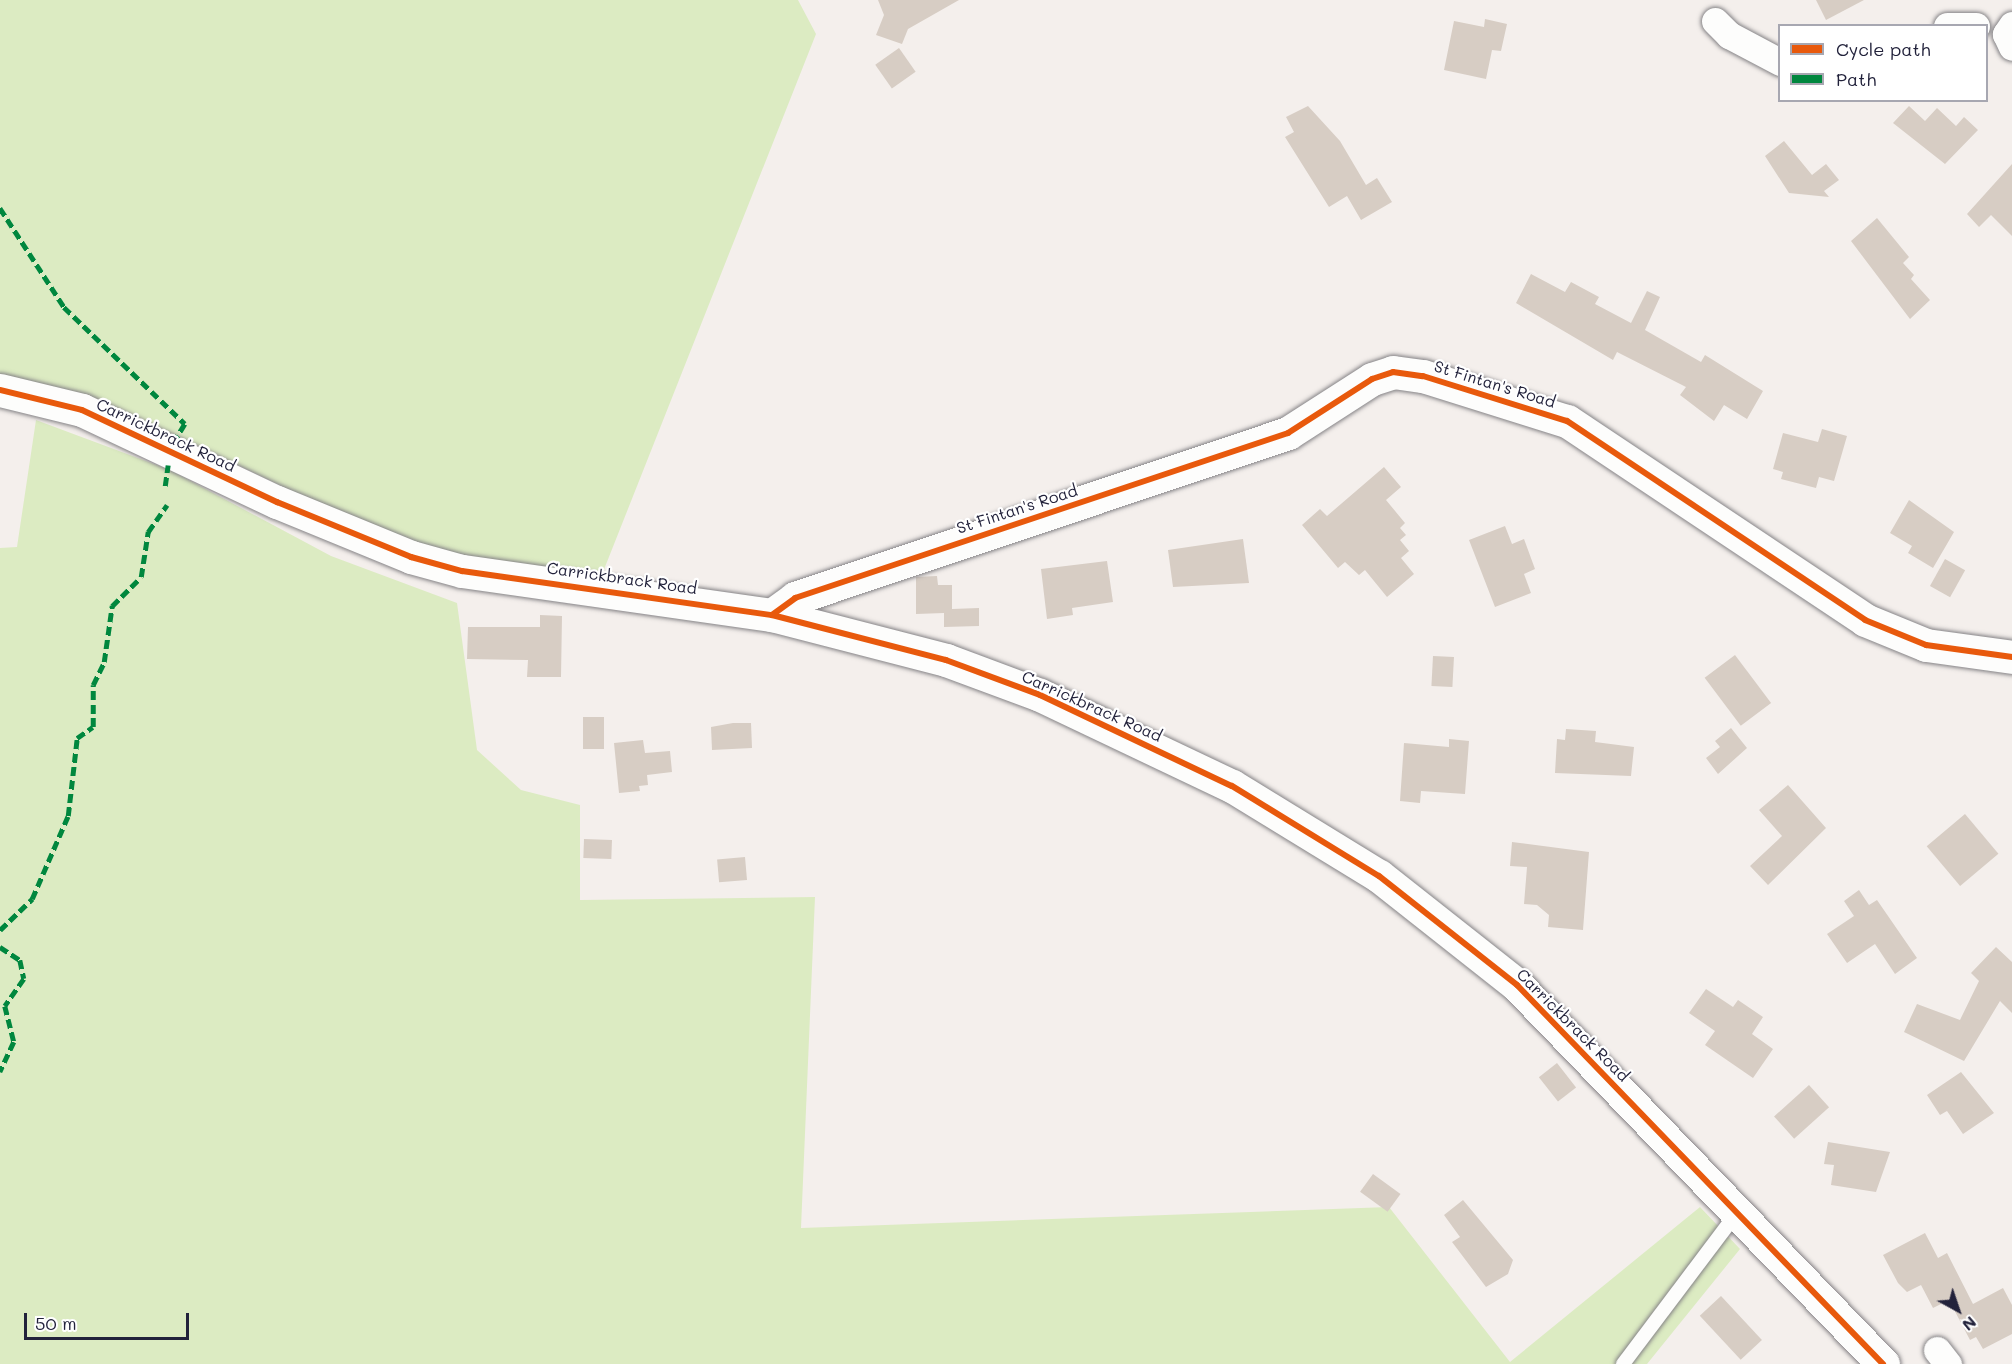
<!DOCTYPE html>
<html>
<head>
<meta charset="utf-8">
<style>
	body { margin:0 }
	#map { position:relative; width:2012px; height:1364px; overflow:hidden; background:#f4efec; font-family:Mali,sans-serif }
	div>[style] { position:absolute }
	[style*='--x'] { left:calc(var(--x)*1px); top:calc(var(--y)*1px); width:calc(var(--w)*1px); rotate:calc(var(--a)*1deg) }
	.green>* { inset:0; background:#dcebc2 }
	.building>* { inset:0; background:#d7cdc4; transform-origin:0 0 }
	.roads { filter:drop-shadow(0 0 2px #858386) drop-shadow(0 0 2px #858386) }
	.service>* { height:14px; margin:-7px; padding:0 7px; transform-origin:7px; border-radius:7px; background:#fdfdfc }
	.minor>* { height:27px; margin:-13.5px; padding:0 13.5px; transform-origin:13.5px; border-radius:13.5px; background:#fdfdfc }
	.tertiary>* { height:33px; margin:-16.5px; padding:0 16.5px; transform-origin:16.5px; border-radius:16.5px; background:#fdfdfc }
	.secondary>* { height:33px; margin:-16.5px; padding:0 16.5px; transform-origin:16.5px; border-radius:16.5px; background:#fdfdfc }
	.quiet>* { height:4.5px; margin-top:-2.25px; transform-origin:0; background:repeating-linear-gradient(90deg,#00873e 0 9px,transparent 0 13.5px) }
	.cycleway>* { height:6px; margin:-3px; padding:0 3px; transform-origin:3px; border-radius:3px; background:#e8590c }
	span { translate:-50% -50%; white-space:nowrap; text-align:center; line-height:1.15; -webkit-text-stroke:4.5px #fff; paint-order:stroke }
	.street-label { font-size:16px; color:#22223b }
	.legend { position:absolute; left:1778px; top:24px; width:210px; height:78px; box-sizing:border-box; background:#fff; border:2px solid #a7a7b1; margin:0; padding:8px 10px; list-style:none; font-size:18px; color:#22223b }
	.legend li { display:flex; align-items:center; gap:12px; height:30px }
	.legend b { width:30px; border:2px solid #a7a7b1 }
	.north { position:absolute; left:1928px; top:1280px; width:60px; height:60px; -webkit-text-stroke:4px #fff; paint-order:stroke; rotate:140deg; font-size:16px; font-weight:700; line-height:24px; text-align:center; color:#22223b }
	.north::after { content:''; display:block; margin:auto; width:21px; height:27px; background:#22223b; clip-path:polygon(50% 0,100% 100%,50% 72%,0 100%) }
	.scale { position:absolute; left:24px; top:1313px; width:165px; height:27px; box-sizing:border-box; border:3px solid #22223b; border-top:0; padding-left:8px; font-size:18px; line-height:21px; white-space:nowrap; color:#22223b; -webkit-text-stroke:4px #fff; paint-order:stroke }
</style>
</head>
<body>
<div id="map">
	<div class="green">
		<div style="clip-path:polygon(0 0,798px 0,816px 34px,603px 572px,474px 566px,352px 520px,188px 441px,0 377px)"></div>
		<div style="clip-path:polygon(36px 420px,170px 470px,331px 556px,457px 603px,477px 750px,521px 790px,580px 805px,580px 900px,815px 897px,801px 1228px,1389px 1207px,1510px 1362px,1700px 1207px,1740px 1249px,1647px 1364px,0 1364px,0 548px,17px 547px)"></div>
	</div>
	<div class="building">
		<div style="clip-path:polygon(878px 0,959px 0,908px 29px,902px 44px,876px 35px,884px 15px)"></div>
		<div style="clip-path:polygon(1816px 0,1864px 0,1826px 20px)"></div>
		<div style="clip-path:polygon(1485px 19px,1507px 24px,1501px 51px,1492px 50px,1486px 79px,1444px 70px,1454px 21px,1484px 27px)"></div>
		<div style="left:899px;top:48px;width:29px;height:29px;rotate:55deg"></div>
		<div style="clip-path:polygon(1308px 106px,1340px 141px,1366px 185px,1377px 178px,1392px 202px,1361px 220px,1347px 196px,1329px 207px,1285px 137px,1294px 132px,1286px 117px)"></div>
		<div style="clip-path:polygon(1909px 106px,1925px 121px,1937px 108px,1956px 126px,1964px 117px,1978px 130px,1945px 164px,1893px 123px)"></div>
		<div style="clip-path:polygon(1784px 141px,1812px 175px,1826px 164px,1839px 180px,1824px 191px,1829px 197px,1789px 193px,1765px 156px)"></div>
		<div style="clip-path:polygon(2012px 164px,2012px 236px,1991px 215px,1979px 227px,1967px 214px)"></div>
		<div style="clip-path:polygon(1877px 218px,1909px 257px,1903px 263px,1914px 275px,1911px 279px,1930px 300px,1910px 319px,1851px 241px)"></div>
		<div style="clip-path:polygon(1531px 274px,1565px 292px,1571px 282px,1599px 297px,1595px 304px,1631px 323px,1647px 291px,1660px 297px,1645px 330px,1701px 362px,1705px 355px,1763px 391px,1747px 419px,1724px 405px,1714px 421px,1680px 395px,1686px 387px,1617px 352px,1613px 360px,1516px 303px)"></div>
		<div style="clip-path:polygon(1822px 429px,1847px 436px,1834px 481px,1819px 477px,1816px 488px,1781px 479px,1783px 472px,1773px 469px,1783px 433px,1818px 442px)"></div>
		<div style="clip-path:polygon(1384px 467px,1401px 487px,1386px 500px,1405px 523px,1400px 528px,1406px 535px,1400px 540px,1409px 551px,1401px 558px,1414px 574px,1387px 597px,1365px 570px,1359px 575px,1345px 562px,1338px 568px,1302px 525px,1320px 509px,1327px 516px)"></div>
		<div style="clip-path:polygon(1909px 500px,1954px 532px,1933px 568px,1908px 553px,1912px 546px,1890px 533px)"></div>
		<div style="clip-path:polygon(1505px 526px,1512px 544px,1524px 539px,1535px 569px,1524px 574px,1531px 593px,1495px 607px,1469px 540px)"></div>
		<div style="clip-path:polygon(1243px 539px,1249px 583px,1173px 587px,1168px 550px)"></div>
		<div style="left:1945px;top:559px;width:23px;height:31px;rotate:29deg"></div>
		<div style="clip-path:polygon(1107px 561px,1113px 602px,1072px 608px,1073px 615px,1047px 619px,1041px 569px)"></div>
		<div style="clip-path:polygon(937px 576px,938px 585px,952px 585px,952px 609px,979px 608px,979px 626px,944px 627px,944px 613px,916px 614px,916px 577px)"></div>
		<div style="clip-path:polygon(540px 615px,562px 616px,561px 677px,527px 677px,528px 660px,467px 659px,468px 627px,540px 627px)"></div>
		<div style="left:1735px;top:655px;width:60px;height:38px;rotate:53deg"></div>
		<div style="left:1433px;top:656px;width:21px;height:30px;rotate:3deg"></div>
		<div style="left:604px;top:717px;width:32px;height:21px;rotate:90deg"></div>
		<div style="clip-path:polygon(733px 723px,751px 723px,752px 748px,712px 750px,711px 727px)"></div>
		<div style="clip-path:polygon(1731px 728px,1747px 748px,1718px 774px,1706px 758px,1720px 747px,1715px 741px)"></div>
		<div style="clip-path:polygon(1566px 729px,1596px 731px,1595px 742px,1634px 747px,1631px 776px,1555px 773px,1557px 739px,1565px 740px)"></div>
		<div style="clip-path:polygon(1449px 739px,1469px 741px,1465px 794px,1421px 791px,1420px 803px,1400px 801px,1404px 743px,1449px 747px)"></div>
		<div style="clip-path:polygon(643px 740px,645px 753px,670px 751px,672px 772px,647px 775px,648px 785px,639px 786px,640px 791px,619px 793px,614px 743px)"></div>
		<div style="clip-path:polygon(1788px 785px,1826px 828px,1768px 885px,1750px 866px,1782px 836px,1759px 810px)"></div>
		<div style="left:1965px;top:814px;width:52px;height:50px;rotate:50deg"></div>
		<div style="left:584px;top:839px;width:28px;height:19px;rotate:2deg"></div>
		<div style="clip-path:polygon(1512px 842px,1589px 852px,1583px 930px,1548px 927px,1549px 915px,1537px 905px,1524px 904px,1527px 867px,1510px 866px)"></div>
		<div style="left:745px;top:857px;width:23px;height:28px;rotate:85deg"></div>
		<div style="clip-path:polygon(1859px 890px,1869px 905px,1877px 900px,1917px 958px,1895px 974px,1875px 944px,1847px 963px,1827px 934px,1854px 916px,1844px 901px)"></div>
		<div style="clip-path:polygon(1996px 947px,2012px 962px,2012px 1013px,2000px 1001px,1964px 1061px,1904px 1032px,1917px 1004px,1960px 1020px,1979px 981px,1971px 973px)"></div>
		<div style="clip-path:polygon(1706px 989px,1733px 1007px,1738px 1000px,1763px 1017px,1752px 1034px,1773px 1049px,1753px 1078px,1705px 1045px,1715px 1031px,1689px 1013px)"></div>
		<div style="left:1557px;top:1063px;width:31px;height:23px;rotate:52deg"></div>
		<div style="clip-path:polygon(1961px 1072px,1994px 1113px,1963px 1134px,1947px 1111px,1940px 1115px,1927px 1095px)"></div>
		<div style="left:1809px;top:1085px;width:30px;height:47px;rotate:48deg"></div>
		<div style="clip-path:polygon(1828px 1142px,1890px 1152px,1876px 1192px,1831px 1185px,1834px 1165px,1824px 1164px)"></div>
		<div style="left:1373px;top:1174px;width:34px;height:22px;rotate:36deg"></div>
		<div style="clip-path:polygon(1463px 1200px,1513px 1260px,1508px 1274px,1486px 1287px,1452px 1242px,1460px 1237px,1444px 1215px)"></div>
		<div style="clip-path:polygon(1925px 1233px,1938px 1258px,1947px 1253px,1973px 1304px,2003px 1288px,2012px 1305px,2012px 1334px,1983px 1349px,1976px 1337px,1970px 1340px,1949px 1300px,1933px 1308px,1921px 1285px,1907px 1292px,1898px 1283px,1883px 1255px)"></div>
		<div style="left:1721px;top:1296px;width:60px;height:29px;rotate:47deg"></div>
	</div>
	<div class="roads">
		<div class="service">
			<div style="--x:1623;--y:1364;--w:188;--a:-53"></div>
		</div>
		<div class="minor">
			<div style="--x:1715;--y:21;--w:20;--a:45"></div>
			<div style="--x:1729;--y:35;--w:58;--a:27.9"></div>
			<div style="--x:2012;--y:25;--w:11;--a:124"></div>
			<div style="--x:2006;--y:34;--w:14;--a:65"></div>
			<div style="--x:1947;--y:26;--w:29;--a:0"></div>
			<div style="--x:1937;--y:1350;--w:18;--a:52"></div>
		</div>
		<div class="tertiary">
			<div style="--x:772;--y:615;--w:29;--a:-36"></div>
			<div style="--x:795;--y:598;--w:520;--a:-18.5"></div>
			<div style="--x:1288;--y:433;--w:100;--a:-32.7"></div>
			<div style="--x:1372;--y:379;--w:22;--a:-18"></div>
			<div style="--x:1393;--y:372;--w:30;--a:8"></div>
			<div style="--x:1423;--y:376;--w:151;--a:17.4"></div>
			<div style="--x:1567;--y:421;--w:358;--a:33.7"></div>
			<div style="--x:1865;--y:620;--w:66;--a:22.3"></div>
			<div style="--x:1926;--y:645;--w:87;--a:7.9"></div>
		</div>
		<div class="secondary">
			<div style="--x:0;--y:390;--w:84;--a:13.7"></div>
			<div style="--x:82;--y:410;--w:216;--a:25.3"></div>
			<div style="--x:277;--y:502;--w:145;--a:22.3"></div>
			<div style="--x:411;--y:557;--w:53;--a:15.4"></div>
			<div style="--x:462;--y:571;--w:313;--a:8.1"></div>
			<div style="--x:772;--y:615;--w:180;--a:14.5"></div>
			<div style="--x:946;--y:660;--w:100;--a:20.4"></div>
			<div style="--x:1040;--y:695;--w:212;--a:25.4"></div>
			<div style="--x:1232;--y:786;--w:172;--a:31.5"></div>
			<div style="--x:1379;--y:876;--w:176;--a:38.3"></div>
			<div style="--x:1517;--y:985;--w:527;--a:46"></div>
		</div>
	</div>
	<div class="quiet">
		<div style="--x:0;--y:208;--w:118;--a:57.1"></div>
		<div style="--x:64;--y:307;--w:168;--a:44"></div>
		<div style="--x:185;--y:424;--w:21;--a:121"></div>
		<div style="--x:165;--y:486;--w:21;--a:-82"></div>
		<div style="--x:0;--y:930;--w:45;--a:-44.1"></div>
		<div style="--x:32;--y:899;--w:90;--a:-66.6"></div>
		<div style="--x:68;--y:816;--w:79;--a:-83.4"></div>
		<div style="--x:77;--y:738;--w:19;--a:-35"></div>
		<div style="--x:93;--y:727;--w:42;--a:-90"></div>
		<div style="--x:93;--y:685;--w:25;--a:-64"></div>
		<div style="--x:104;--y:662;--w:57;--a:-81.9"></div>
		<div style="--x:112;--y:606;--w:41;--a:-45"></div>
		<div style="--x:141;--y:577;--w:46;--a:-81.2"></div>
		<div style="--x:148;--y:532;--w:33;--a:-55"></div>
		<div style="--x:0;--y:947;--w:24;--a:33"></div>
		<div style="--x:20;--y:960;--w:19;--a:78"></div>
		<div style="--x:24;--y:979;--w:33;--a:125"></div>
		<div style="--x:5;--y:1006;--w:37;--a:76"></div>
		<div style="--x:14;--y:1042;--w:33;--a:115"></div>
	</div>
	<div class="cycleway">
		<div style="--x:0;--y:390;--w:84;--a:13.7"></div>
		<div style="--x:82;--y:410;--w:216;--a:25.3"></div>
		<div style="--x:277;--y:502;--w:145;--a:22.3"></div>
		<div style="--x:411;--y:557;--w:53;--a:15.4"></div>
		<div style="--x:462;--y:571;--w:313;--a:8.1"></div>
		<div style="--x:772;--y:615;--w:180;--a:14.5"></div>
		<div style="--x:946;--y:660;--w:100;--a:20.4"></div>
		<div style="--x:1040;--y:695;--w:212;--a:25.4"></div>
		<div style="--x:1232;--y:786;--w:172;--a:31.5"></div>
		<div style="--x:1379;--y:876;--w:176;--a:38.3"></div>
		<div style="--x:1517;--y:985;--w:527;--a:46"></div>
		<div style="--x:772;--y:615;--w:29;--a:-36"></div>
		<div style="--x:795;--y:598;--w:520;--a:-18.5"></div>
		<div style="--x:1288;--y:433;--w:100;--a:-32.7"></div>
		<div style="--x:1372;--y:379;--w:22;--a:-18"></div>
		<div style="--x:1393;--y:372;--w:30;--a:8"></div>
		<div style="--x:1423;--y:376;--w:151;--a:17.4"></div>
		<div style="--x:1567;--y:421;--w:358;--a:33.7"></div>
		<div style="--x:1865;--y:620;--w:66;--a:22.3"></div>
		<div style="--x:1926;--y:645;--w:87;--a:7.9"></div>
	</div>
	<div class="street-label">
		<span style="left:1495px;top:384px;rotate:17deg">St Fintan's Road</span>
		<span style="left:166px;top:435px;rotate:25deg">Carrickbrack Road</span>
		<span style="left:1017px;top:509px;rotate:-18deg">St Fintan's Road</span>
		<span style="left:622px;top:578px;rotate:8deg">Carrickbrack Road</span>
		<span style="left:1092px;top:706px;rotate:24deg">Carrickbrack Road</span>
		<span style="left:1573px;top:1025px;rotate:45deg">Carrickbrack Road</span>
	</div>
	<ul class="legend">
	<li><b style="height:8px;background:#e8590c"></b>Cycle path</li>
	<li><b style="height:8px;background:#00873e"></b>Path</li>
	</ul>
	<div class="north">N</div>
	<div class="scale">50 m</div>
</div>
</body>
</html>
